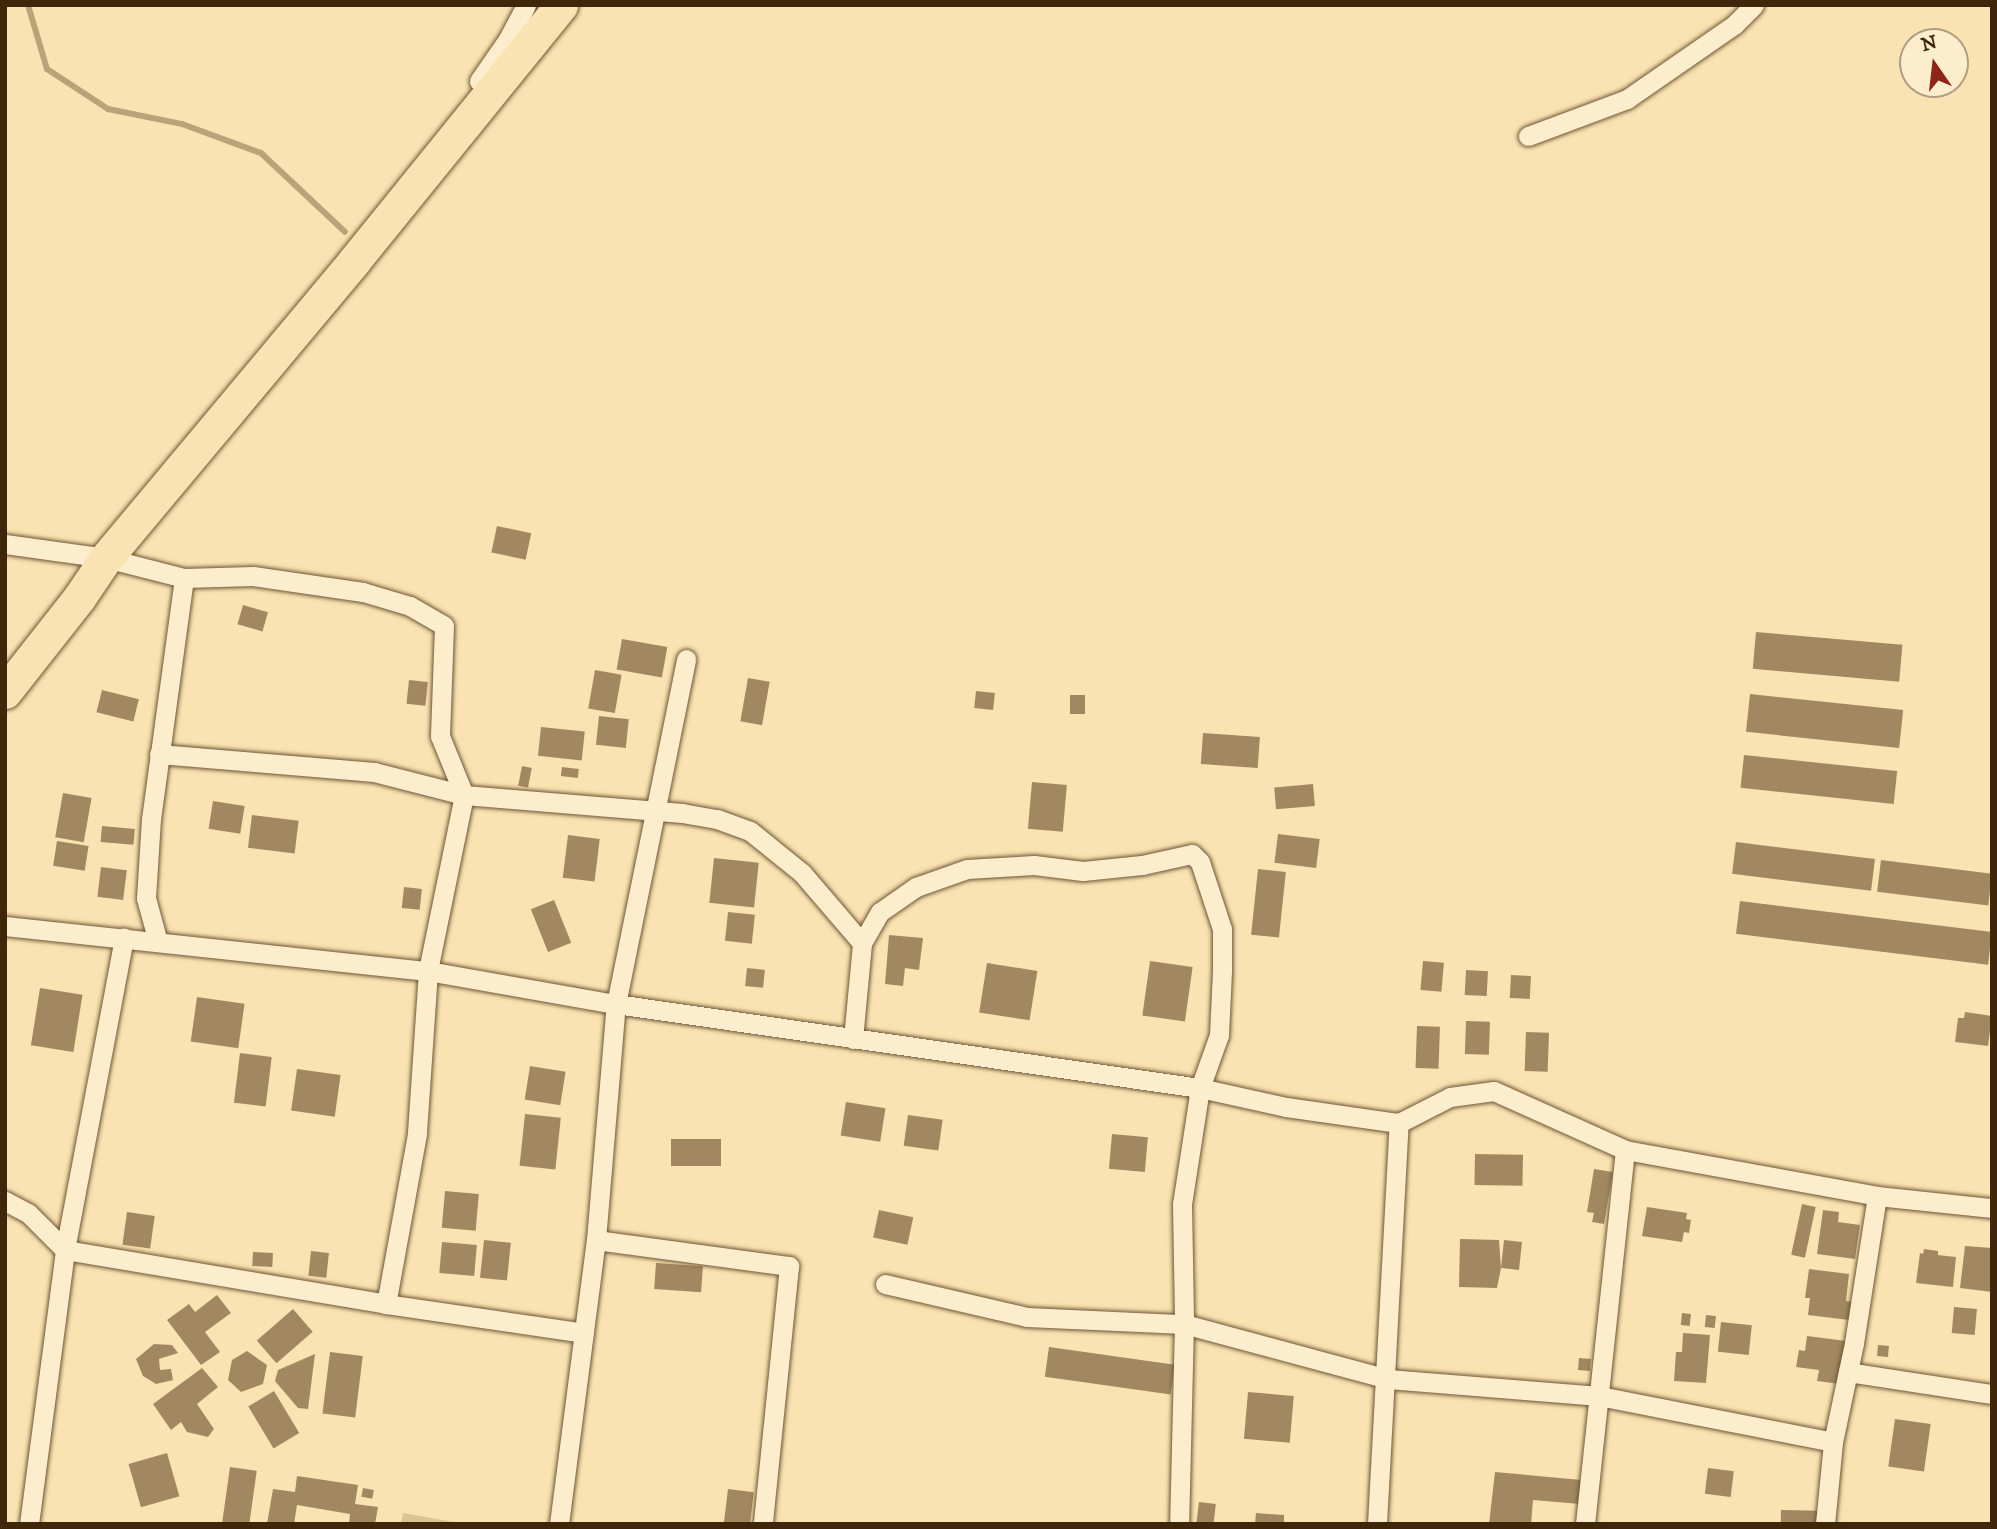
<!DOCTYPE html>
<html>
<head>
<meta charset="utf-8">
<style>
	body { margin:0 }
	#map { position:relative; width:1997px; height:1529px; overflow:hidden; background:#fae3b2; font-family:"IM FELL DW Pica",serif }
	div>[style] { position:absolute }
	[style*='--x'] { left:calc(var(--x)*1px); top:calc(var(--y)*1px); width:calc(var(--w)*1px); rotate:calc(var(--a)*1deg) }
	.green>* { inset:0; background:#dac395 }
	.stream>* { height:6px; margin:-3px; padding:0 3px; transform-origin:3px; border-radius:3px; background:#bba379 }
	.building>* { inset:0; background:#a18861; transform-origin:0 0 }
	.roads { filter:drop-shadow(0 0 2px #6e5534) drop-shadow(0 0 2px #6e5534) }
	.minor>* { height:19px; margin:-9.5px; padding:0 9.5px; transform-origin:9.5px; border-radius:9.5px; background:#fcedcd }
	.trunk>* { height:33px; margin:-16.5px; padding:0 16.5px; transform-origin:16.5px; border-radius:16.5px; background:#fae3b2 }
	span { translate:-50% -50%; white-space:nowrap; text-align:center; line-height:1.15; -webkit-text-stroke:5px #fcedcd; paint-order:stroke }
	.frame { position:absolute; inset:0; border:7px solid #40260a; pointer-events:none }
	.north { position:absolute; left:1899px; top:28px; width:70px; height:70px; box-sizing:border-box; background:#fcedcd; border:2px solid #b19d7f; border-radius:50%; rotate:346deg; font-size:19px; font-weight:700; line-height:28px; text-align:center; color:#40260a }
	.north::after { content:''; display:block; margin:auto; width:24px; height:32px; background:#8f2418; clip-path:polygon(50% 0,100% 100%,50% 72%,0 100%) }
</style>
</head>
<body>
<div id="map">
	<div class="green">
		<div style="clip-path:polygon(403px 1513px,465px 1524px,401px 1524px)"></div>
	</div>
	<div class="stream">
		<div style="--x:28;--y:5;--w:67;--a:73.5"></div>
		<div style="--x:47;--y:69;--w:73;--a:33.3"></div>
		<div style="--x:108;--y:109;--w:76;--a:11.5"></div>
		<div style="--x:182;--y:124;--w:84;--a:20.2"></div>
		<div style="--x:261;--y:153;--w:115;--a:43.2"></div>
	</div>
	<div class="building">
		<div style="left:497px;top:526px;width:35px;height:27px;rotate:12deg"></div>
		<div style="left:243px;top:605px;width:26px;height:20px;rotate:16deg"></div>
		<div style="left:1756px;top:632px;width:147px;height:37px;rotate:5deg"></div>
		<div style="left:622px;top:639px;width:46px;height:31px;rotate:10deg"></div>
		<div style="left:595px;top:670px;width:27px;height:39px;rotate:10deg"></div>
		<div style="left:748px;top:678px;width:22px;height:44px;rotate:10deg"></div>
		<div style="left:409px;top:680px;width:19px;height:24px;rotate:6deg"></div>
		<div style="left:102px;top:690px;width:38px;height:23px;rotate:14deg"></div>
		<div style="left:976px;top:691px;width:19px;height:17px;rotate:6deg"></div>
		<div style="left:1750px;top:694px;width:154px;height:38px;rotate:6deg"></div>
		<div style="left:1070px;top:695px;width:15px;height:19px"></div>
		<div style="left:599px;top:716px;width:30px;height:29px;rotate:6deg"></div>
		<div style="left:541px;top:727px;width:44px;height:29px;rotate:6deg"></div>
		<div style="left:1203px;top:733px;width:57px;height:31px;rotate:4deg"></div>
		<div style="left:1744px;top:755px;width:154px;height:33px;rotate:6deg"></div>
		<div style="left:522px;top:766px;width:10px;height:20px;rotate:11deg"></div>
		<div style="left:562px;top:767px;width:17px;height:9px;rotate:7deg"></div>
		<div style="left:1032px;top:782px;width:35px;height:47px;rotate:5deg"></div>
		<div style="left:1313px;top:784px;width:22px;height:39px;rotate:85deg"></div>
		<div style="left:63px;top:793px;width:29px;height:45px;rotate:10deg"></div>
		<div style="left:213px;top:801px;width:32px;height:28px;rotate:9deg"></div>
		<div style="left:252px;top:815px;width:47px;height:33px;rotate:7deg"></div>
		<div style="left:102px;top:826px;width:33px;height:16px;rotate:5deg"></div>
		<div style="left:1278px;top:834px;width:42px;height:29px;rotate:7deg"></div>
		<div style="left:568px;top:835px;width:32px;height:43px;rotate:7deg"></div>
		<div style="left:57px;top:841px;width:32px;height:25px;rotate:9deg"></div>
		<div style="left:1736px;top:842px;width:140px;height:32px;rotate:7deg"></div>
		<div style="left:714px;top:858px;width:45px;height:45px;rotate:6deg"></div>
		<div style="left:1881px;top:860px;width:112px;height:32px;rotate:7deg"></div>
		<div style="left:101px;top:867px;width:26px;height:30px;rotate:7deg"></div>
		<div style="left:1258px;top:869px;width:28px;height:66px;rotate:6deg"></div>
		<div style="left:404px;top:887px;width:18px;height:21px;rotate:6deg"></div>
		<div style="left:554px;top:900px;width:46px;height:25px;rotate:68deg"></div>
		<div style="left:1740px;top:901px;width:254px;height:33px;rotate:7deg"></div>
		<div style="left:728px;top:912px;width:27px;height:29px;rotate:6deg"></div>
		<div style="clip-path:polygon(889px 935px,923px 938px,919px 970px,905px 968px,903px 986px,885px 984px)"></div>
		<div style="left:1150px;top:961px;width:43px;height:55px;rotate:8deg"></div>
		<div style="left:1423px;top:961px;width:21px;height:29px;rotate:5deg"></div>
		<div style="left:987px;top:963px;width:51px;height:50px;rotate:9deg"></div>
		<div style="left:747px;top:968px;width:18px;height:18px;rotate:6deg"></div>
		<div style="left:1466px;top:970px;width:22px;height:25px;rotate:3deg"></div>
		<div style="left:1511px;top:975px;width:20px;height:23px;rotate:3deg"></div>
		<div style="left:40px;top:988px;width:43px;height:58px;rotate:9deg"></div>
		<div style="left:197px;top:997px;width:48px;height:45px;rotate:8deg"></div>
		<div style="clip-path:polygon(1965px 1012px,1992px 1016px,1988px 1046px,1955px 1042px,1958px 1018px,1964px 1018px)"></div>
		<div style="left:1466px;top:1021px;width:24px;height:33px;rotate:2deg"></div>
		<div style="left:1417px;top:1026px;width:23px;height:42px;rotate:2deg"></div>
		<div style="left:1526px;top:1032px;width:23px;height:39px;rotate:2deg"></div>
		<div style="left:240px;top:1053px;width:32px;height:50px;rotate:7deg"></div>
		<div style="left:530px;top:1066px;width:36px;height:34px;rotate:9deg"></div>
		<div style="left:297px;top:1069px;width:44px;height:42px;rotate:8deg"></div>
		<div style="left:846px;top:1102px;width:40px;height:34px;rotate:9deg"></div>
		<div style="left:525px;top:1114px;width:36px;height:52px;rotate:6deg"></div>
		<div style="left:908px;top:1115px;width:35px;height:31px;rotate:8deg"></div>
		<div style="left:1112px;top:1134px;width:36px;height:35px;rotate:5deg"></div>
		<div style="left:671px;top:1139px;width:50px;height:27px"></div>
		<div style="left:1475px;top:1154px;width:48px;height:31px;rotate:1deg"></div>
		<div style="clip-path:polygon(1594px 1169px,1613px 1172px,1604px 1224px,1592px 1222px,1594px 1213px,1587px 1212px)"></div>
		<div style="left:445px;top:1191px;width:34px;height:37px;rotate:5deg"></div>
		<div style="left:1802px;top:1204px;width:14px;height:52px;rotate:12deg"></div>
		<div style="clip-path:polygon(1647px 1207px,1687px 1213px,1686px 1219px,1691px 1220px,1689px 1233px,1684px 1232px,1682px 1242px,1642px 1236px)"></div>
		<div style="left:879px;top:1210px;width:35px;height:28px;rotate:12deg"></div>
		<div style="clip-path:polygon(1823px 1210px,1839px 1212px,1838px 1222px,1860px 1225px,1855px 1259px,1817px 1254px)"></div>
		<div style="left:127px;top:1212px;width:28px;height:33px;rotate:8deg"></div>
		<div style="clip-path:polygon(1460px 1239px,1499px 1240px,1501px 1268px,1504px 1240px,1522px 1242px,1519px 1270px,1501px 1268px,1497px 1288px,1459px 1287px)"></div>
		<div style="left:484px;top:1240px;width:27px;height:38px;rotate:6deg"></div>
		<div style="left:442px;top:1242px;width:35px;height:31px;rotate:5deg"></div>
		<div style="clip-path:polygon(1965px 1246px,1992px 1248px,1992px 1292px,1960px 1288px)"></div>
		<div style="clip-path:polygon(1924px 1249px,1938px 1251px,1938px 1255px,1956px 1257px,1953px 1287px,1916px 1283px,1920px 1253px,1923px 1254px)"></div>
		<div style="left:311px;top:1251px;width:18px;height:25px;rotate:6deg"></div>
		<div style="left:253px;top:1252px;width:20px;height:14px;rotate:3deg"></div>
		<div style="left:656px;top:1263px;width:47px;height:26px;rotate:4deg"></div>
		<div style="clip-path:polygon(1809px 1269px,1849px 1274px,1846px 1301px,1852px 1302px,1849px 1320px,1808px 1315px,1810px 1298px,1805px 1298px)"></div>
		<div style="clip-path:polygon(217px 1295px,231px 1313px,205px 1332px,220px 1352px,201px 1365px,167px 1320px,189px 1304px,195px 1312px)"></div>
		<div style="left:1954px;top:1307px;width:23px;height:26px;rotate:5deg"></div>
		<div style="left:293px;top:1309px;width:30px;height:48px;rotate:49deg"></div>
		<div style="left:1682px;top:1313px;width:9px;height:12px;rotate:6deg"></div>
		<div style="left:1706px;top:1315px;width:10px;height:12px;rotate:6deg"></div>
		<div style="left:1721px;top:1322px;width:31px;height:30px;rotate:6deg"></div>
		<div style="clip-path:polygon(1683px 1333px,1710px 1335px,1706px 1383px,1674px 1381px,1676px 1352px,1682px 1352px)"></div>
		<div style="clip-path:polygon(1807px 1336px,1846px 1341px,1840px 1384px,1817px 1381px,1819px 1370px,1796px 1367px,1799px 1350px,1805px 1351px)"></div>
		<div style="clip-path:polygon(154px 1344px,172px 1345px,178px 1353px,159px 1359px,160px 1370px,171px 1369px,173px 1380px,156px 1384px,143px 1376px,136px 1359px)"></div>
		<div style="left:1878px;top:1345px;width:11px;height:11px;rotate:5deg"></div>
		<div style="left:1049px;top:1347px;width:127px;height:30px;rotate:8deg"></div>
		<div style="clip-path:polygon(247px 1351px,267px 1365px,263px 1384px,241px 1392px,228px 1380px,232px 1360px)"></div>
		<div style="left:330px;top:1352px;width:33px;height:62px;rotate:7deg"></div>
		<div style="clip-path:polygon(315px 1354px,308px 1409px,298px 1408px,275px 1381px,278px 1370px)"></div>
		<div style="left:1579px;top:1358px;width:12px;height:12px;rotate:5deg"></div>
		<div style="clip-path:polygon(202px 1368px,218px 1387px,197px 1404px,214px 1429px,208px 1437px,187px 1432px,181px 1422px,171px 1430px,153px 1404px)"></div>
		<div style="left:274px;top:1391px;width:49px;height:30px;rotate:59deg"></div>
		<div style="left:1248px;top:1392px;width:46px;height:47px;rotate:5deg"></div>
		<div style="left:1895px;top:1419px;width:36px;height:48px;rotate:8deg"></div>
		<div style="left:167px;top:1453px;width:45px;height:40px;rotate:74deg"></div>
		<div style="left:230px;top:1467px;width:27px;height:58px;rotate:8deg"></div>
		<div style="left:1708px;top:1468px;width:26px;height:26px;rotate:7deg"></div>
		<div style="clip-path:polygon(1495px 1472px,1582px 1480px,1580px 1504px,1533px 1500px,1531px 1524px,1489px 1524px)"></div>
		<div style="clip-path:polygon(297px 1476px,358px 1485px,355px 1504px,378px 1507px,375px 1524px,349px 1524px,350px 1514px,297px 1505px,294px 1524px,267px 1524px,273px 1489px,295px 1492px)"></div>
		<div style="left:363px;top:1488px;width:11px;height:9px;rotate:10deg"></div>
		<div style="left:728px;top:1489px;width:26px;height:35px;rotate:7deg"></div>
		<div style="left:1199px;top:1502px;width:17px;height:21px;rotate:7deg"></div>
		<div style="left:1781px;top:1510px;width:39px;height:14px;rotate:1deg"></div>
		<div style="clip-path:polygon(1256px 1513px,1284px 1515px,1284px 1524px,1255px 1524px)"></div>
	</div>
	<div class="roads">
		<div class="minor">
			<div style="--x:479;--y:81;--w:51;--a:-55.4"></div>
			<div style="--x:508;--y:39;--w:38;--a:-62"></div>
			<div style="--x:1528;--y:136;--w:106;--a:-20.5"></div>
			<div style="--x:1627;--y:99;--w:130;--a:-34.7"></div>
			<div style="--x:1734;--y:25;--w:28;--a:-45"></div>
			<div style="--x:5;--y:544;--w:102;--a:7.9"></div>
			<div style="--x:106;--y:558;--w:81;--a:14.4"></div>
			<div style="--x:184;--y:578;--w:69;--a:-1.7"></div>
			<div style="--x:253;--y:576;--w:111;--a:8.3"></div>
			<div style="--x:363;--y:592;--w:49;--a:16.6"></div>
			<div style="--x:410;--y:606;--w:39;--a:30"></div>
			<div style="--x:444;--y:626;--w:110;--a:92.1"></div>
			<div style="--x:440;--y:736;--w:64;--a:67.9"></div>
			<div style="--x:464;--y:795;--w:180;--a:101.6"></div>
			<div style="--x:428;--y:971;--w:163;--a:93.9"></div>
			<div style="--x:417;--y:1134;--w:173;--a:100.3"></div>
			<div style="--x:159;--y:754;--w:216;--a:4.8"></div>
			<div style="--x:374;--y:772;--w:93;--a:14.3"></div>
			<div style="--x:464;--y:795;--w:219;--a:4.7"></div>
			<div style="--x:682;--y:813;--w:36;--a:10"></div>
			<div style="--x:717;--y:819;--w:35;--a:20"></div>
			<div style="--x:750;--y:831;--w:67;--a:38.9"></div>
			<div style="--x:802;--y:873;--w:92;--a:49.4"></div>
			<div style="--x:5;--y:926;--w:425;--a:6.1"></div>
			<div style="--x:428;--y:971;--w:191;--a:10"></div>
			<div style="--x:616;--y:1004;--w:590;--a:8.19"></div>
			<div style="--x:1200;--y:1088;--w:88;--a:12.5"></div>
			<div style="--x:1286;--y:1107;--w:114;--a:8.1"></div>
			<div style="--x:1399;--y:1123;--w:57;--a:-27"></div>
			<div style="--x:1450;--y:1097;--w:44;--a:-7.8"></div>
			<div style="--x:1494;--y:1091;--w:144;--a:24.2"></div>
			<div style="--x:1625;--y:1150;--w:256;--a:10.3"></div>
			<div style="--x:1877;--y:1196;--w:116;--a:6"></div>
			<div style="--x:158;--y:942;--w:46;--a:-105.3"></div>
			<div style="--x:146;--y:898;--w:79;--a:-86.4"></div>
			<div style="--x:151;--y:819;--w:243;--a:-82.2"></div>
			<div style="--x:853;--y:1039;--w:96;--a:-84.6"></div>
			<div style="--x:862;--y:943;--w:36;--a:-60"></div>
			<div style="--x:880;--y:912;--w:44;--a:-34.8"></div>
			<div style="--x:916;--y:887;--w:54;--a:-19.4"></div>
			<div style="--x:967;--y:869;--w:67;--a:-3.4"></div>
			<div style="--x:1034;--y:865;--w:49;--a:7"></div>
			<div style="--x:1083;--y:871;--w:59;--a:-5.8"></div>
			<div style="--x:1142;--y:865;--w:51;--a:-12.4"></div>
			<div style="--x:1192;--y:854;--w:11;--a:45"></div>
			<div style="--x:1200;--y:862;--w:71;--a:71.8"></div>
			<div style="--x:1222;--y:929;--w:42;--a:90"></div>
			<div style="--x:1222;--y:971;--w:64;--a:92.7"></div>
			<div style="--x:1219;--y:1035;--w:56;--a:109.7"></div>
			<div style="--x:1200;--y:1088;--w:117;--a:98.8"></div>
			<div style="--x:1182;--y:1204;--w:120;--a:89"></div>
			<div style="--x:1184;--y:1324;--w:200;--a:91.4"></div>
			<div style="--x:5;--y:1201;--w:26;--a:28"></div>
			<div style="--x:28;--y:1213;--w:52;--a:45"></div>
			<div style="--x:65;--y:1250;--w:326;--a:9.5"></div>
			<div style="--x:386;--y:1304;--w:200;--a:8.3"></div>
			<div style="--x:596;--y:1240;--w:195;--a:7.7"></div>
			<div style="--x:789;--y:1266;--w:259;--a:95.8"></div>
			<div style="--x:885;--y:1284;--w:146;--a:13.1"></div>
			<div style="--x:1027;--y:1317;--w:157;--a:2.6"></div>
			<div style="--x:1184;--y:1324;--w:211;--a:15.1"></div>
			<div style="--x:1388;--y:1379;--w:212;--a:4.6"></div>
			<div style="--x:1599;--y:1396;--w:238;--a:11.1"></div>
			<div style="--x:1848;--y:1372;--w:146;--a:8.7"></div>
			<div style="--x:29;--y:1524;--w:276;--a:-82.5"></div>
			<div style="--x:65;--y:1250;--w:318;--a:-79.3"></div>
			<div style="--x:559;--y:1524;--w:286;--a:-82.6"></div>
			<div style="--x:596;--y:1240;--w:237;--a:-85.2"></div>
			<div style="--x:616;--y:1004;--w:352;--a:-78.5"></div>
			<div style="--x:1377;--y:1524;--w:402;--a:-86.9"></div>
			<div style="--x:1585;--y:1524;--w:376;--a:-83.9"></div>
			<div style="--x:1825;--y:1524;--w:82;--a:-84.4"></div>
			<div style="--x:1833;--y:1442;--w:101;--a:-78"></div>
			<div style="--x:1854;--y:1343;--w:149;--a:-81.1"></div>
		</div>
		<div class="trunk">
			<div style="--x:5;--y:692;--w:120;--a:-51.8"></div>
			<div style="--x:79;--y:598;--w:48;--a:-56"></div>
			<div style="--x:106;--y:558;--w:387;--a:-50.1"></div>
			<div style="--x:354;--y:261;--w:329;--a:-51"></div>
		</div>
	</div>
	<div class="frame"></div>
	<div class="north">N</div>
</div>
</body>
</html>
